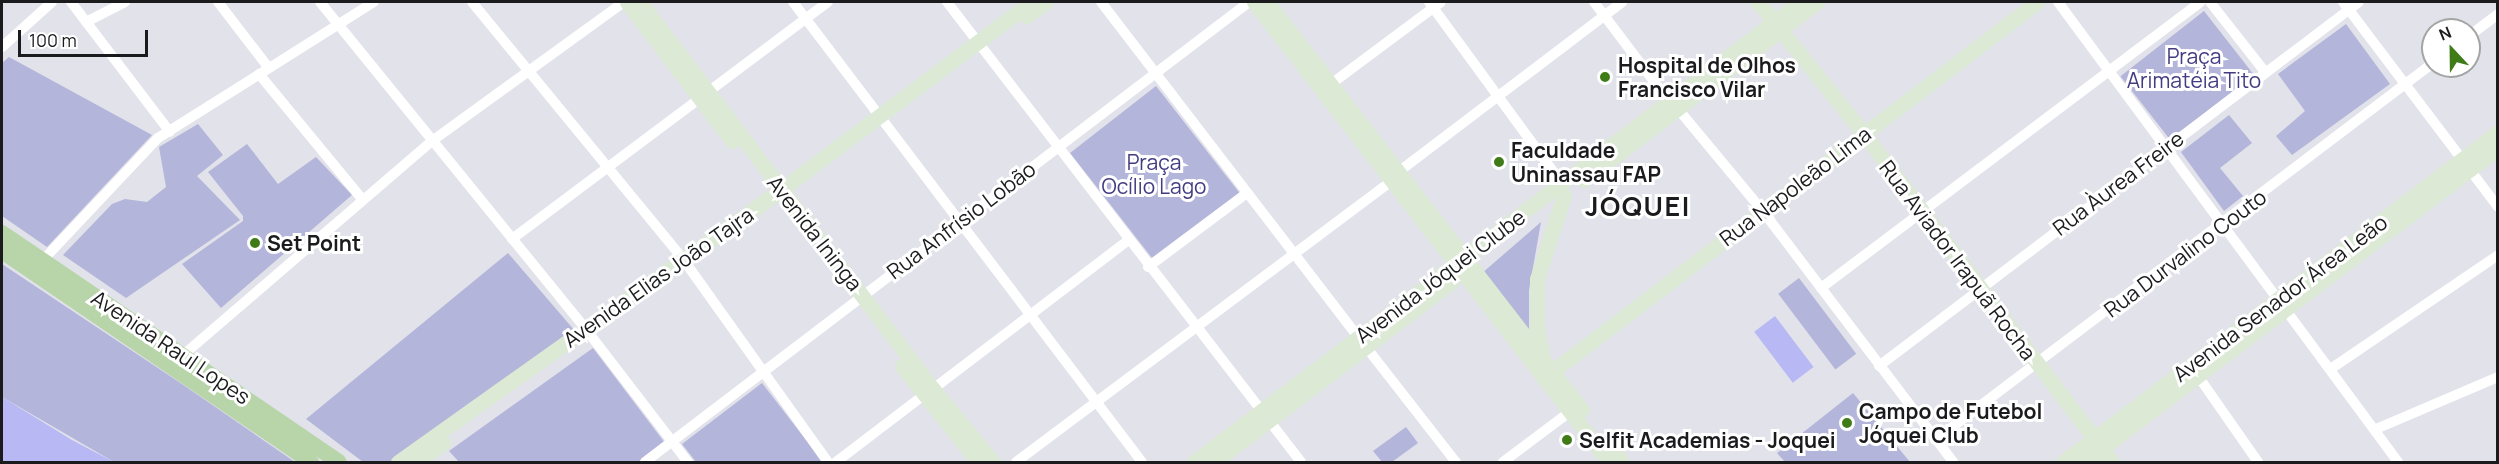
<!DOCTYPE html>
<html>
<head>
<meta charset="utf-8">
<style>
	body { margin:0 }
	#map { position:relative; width:2499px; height:464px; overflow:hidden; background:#e1e2ea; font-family:Manrope,sans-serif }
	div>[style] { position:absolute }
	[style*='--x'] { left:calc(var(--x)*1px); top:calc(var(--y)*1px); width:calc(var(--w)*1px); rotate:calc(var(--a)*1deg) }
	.green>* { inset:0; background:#b4b5da; transform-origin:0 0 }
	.water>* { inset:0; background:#b8b8f5; transform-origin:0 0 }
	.street>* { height:10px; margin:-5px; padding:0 5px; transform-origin:5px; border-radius:5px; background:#fff }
	.secondary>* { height:15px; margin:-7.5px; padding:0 7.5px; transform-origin:7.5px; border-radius:7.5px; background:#dcead5 }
	.primary>* { height:16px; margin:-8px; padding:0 8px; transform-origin:8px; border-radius:8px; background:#b8d5aa }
	.dots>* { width:16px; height:16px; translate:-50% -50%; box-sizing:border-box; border:3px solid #fff; border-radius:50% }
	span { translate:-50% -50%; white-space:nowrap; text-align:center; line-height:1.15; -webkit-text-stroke:6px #fff; paint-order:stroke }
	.park-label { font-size:21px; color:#433c83 }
	.poi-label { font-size:21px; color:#1b1b1e; font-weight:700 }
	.left { translate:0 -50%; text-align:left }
	.street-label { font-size:21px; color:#1b1b1e }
	.district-label { font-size:27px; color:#1b1b1e; font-weight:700; letter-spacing:1.5px }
	.frame { position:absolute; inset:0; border:3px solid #1b1b1e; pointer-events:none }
	.north { position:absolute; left:2421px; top:18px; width:60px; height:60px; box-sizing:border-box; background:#fff; border:2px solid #a4a4a5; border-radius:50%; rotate:338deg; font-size:16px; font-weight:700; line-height:24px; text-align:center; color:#1b1b1e }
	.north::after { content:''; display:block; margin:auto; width:21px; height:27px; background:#3f7c17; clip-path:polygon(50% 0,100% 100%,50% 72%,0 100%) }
	.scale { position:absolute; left:18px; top:30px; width:130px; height:27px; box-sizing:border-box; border:3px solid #1b1b1e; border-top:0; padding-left:8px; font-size:18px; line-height:21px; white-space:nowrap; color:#1b1b1e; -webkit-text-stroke:4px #fff; paint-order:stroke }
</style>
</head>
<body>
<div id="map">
	<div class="green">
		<div style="left:2204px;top:11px;width:81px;height:106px;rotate:52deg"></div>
		<div style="clip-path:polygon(2346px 24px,2390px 84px,2292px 155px,2276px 136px,2305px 111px,2278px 74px)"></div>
		<div style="clip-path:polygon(9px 57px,152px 135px,47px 247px,2px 216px,2px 63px)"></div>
		<div style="left:1156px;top:86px;width:137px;height:109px;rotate:52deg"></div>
		<div style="clip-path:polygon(2229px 115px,2252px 143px,2220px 168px,2243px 196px,2224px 211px,2181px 152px)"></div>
		<div style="clip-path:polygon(198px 124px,223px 155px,197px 176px,240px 220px,126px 298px,63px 255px,112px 204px,125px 199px,147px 202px,166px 187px,159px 147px)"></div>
		<div style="clip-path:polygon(247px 144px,278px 184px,316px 157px,352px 195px,221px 308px,182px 264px,243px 221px,243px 216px,208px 172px)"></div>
		<div style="clip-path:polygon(1541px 222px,1529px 290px,1529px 335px,1481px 274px)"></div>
		<div style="clip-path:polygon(508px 253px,575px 331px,392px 462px,363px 462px,306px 419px)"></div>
		<div style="clip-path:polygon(2px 264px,182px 384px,295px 462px,114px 462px,2px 397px)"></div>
		<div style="left:1799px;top:278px;width:95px;height:26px;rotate:53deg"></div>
		<div style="clip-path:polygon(593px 348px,665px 443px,638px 462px,459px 462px,449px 451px)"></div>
		<div style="clip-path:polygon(762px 383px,823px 462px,696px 462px,682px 444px)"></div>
		<div style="clip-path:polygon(1853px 393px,1910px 462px,1785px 462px,1777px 453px)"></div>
		<div style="clip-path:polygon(1406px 427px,1418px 443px,1392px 462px,1382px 462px,1373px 451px)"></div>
	</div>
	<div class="water">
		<div style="left:1775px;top:316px;width:64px;height:26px;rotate:53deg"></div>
		<div style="clip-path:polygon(2px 397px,72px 440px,114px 462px,2px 462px)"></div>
	</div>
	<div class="street">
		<div style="--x:71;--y:2;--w:163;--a:52.7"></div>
		<div style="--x:218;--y:2;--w:82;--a:52.4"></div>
		<div style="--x:320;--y:2;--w:420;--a:50.9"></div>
		<div style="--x:585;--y:328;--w:169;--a:52.5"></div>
		<div style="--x:472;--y:2;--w:333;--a:50.6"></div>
		<div style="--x:683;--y:259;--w:249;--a:54.5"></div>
		<div style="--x:793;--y:2;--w:577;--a:52.81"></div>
		<div style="--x:947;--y:2;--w:580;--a:52.42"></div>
		<div style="--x:1101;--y:2;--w:424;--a:52.5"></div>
		<div style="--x:1429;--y:2;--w:225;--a:53.8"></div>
		<div style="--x:1594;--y:2;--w:124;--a:52.9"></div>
		<div style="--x:2058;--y:2;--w:572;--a:53.53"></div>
		<div style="--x:2210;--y:2;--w:89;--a:51.8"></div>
		<div style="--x:2343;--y:2;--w:257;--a:52.9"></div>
		<div style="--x:86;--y:22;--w:44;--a:-27.1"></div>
		<div style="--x:2469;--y:36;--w:36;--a:-37"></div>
		<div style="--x:2;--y:47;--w:67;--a:-42"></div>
		<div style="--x:259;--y:74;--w:162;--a:50.5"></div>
		<div style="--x:1331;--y:84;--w:137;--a:-36.7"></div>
		<div style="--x:708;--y:92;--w:150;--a:-36.9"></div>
		<div style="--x:1678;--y:109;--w:131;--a:50.3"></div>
		<div style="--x:1762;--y:210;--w:316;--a:52.8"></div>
		<div style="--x:1397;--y:173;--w:283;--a:-37.2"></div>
		<div style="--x:512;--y:239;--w:234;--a:-36.8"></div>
		<div style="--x:43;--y:260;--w:168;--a:-46.7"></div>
		<div style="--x:158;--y:138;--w:255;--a:-32.2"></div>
		<div style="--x:1148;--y:267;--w:124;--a:-36.8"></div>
		<div style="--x:1821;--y:288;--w:475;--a:-37"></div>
		<div style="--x:1366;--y:347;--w:146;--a:52"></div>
		<div style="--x:182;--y:356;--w:330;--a:-40.7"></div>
		<div style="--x:432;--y:141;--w:237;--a:-35.9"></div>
		<div style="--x:1879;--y:366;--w:602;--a:-37.17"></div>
		<div style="--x:2332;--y:368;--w:201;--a:-34.2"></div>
		<div style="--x:2198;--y:376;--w:105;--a:55.1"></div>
		<div style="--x:933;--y:389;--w:244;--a:-37.3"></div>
		<div style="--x:2376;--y:429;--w:133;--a:-23.1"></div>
		<div style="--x:1935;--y:440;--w:625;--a:-37.13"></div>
		<div style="--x:645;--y:462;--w:759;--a:-37.29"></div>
		<div style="--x:836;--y:462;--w:111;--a:-37.3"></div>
		<div style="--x:1016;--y:462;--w:469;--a:-36.8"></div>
		<div style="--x:1503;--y:462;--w:85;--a:-36.9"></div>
	</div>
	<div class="secondary">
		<div style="--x:627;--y:2;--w:174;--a:52.9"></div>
		<div style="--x:640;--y:2;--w:485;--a:52.9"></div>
		<div style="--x:933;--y:389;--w:94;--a:50.6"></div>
		<div style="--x:1254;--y:2;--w:581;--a:52.34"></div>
		<div style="--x:1267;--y:2;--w:515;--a:52.33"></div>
		<div style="--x:1758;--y:2;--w:169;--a:51.2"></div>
		<div style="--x:1864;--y:134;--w:411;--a:52.9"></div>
		<div style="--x:1026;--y:16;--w:24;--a:-35"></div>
		<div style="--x:1584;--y:180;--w:293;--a:-37.4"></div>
		<div style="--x:1542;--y:354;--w:26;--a:-101"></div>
		<div style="--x:1537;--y:328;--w:49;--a:-90"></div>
		<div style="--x:1537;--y:279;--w:88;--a:-72.2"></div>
		<div style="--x:902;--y:366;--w:122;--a:51.6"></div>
		<div style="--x:1553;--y:371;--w:609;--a:-37.32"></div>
		<div style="--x:1606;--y:441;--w:26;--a:53"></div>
		<div style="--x:398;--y:462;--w:461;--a:-35.4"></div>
		<div style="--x:774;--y:195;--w:321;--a:-36.9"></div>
		<div style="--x:416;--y:462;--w:33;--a:-35"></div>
		<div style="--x:1194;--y:462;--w:761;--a:-37.2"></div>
		<div style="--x:1214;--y:462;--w:298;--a:-37.2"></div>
		<div style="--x:2063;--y:462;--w:546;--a:-37.18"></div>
		<div style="--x:2084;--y:462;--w:520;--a:-37.18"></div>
	</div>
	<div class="primary">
		<div style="--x:2;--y:233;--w:407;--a:34.2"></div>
		<div style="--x:2;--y:251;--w:374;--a:34.3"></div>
	</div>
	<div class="dots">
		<div style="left:1605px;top:77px;background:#3f7c17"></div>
		<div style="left:1499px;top:162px;background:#3f7c17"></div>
		<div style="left:255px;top:243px;background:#3f7c17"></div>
		<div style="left:1847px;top:423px;background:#3f7c17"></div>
		<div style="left:1567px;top:440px;background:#3f7c17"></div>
	</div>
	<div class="park-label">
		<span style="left:2194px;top:68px">Praça<br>Arimatéia Tito</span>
		<span style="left:1154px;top:174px">Praça<br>Ocílio Lago</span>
	</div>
	<div class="poi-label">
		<span class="left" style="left:1618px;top:77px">Hospital de Olhos<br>Francisco Vilar</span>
		<span class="left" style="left:1511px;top:162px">Faculdade<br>Uninassau FAP</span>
		<span class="left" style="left:267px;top:243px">Set Point</span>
		<span class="left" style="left:1859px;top:423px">Campo de Futebol<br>Jóquei Club</span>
		<span class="left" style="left:1579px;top:440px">Selfit Academias - Joquei</span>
	</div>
	<div class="street-label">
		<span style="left:2118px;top:183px;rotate:-37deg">Rua Àurea Freire</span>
		<span style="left:1795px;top:186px;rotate:-37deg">Rua Napoleão Lima</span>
		<span style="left:961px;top:220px;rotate:-37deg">Rua Anfrísio Lobão</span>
		<span style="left:815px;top:233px;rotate:52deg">Avenida Ininga</span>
		<span style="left:2185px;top:253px;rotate:-37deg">Rua Durvalino Couto</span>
		<span style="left:1958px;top:260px;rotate:53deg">Rua Aviador Irapuã Rocha</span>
		<span style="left:1440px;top:276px;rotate:-37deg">Avenida Jóquei Clube</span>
		<span style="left:658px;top:277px;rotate:-35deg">Avenida Elias João Tajra</span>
		<span style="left:2280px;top:298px;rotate:-37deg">Avenida Senador Área Leão</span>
		<span style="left:171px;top:347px;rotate:34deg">Avenida Raul Lopes</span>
	</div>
	<div class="district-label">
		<span style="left:1638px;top:206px">JÓQUEI</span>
	</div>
	<div class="frame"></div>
	<div class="north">N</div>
	<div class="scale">100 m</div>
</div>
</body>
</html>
